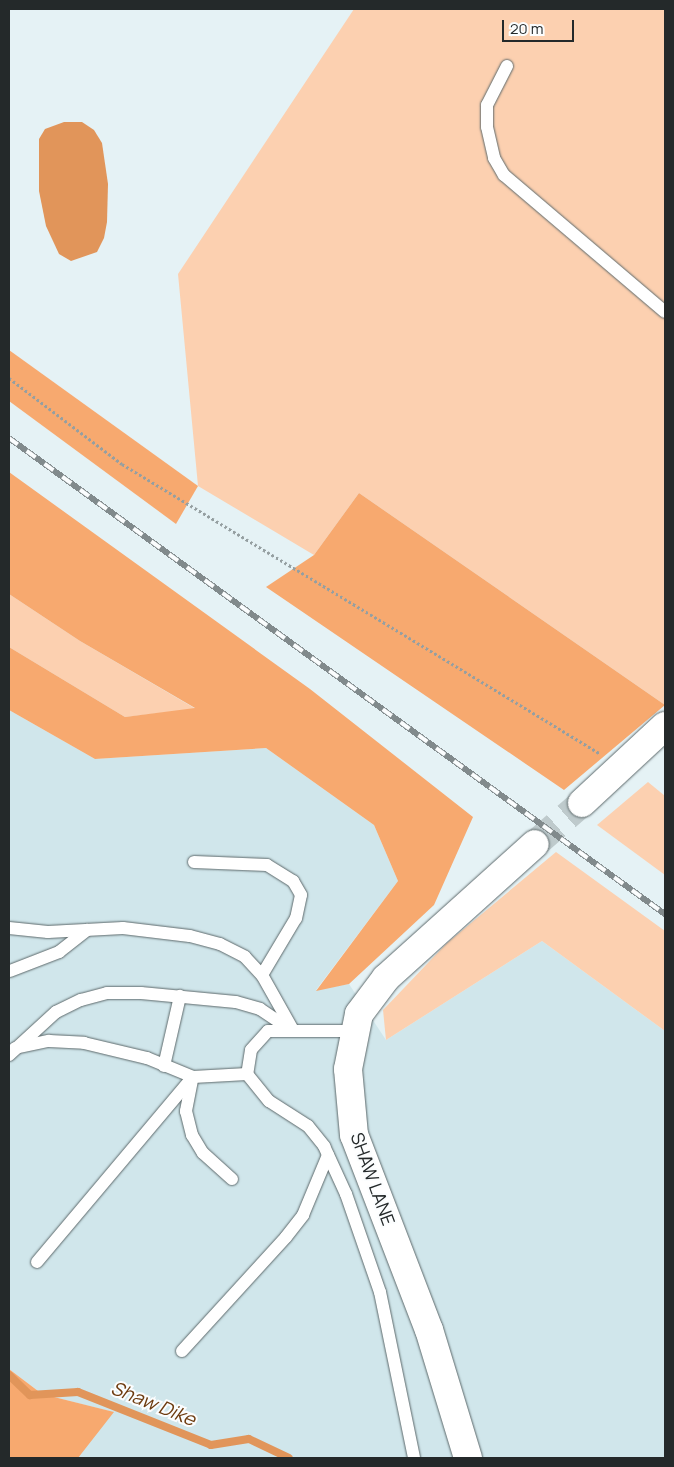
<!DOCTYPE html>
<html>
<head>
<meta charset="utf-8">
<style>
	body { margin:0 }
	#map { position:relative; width:674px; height:1467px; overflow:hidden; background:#e5f2f5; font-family:Manrope,sans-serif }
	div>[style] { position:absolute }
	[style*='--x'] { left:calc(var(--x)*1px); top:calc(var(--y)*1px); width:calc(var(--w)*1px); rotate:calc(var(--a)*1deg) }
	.built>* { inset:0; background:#d0e6eb }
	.green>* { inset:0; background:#fcd0b0 }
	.forest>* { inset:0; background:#f7a96f }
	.water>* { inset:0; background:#e1955a }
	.stream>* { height:8px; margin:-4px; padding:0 4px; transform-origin:4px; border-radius:4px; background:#e1955a }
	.secondary-tunnel>* { height:28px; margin-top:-14px; transform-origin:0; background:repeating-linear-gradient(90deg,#becacc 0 28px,transparent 0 42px) }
	.path>* { height:3px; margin-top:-1.5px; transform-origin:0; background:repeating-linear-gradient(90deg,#959fa1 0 2.5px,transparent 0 5px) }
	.roads { filter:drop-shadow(0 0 1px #5d696b) drop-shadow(0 0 1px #5d696b) }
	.lane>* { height:12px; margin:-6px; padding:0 6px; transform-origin:6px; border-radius:6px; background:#fff }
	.secondary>* { height:28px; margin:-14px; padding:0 14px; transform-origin:14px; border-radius:14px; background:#fff }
	.rail>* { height:5.5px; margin-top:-2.75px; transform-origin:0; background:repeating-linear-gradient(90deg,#fbfdfe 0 11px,#818a8c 0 22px); box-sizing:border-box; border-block:1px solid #818a8c }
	span { translate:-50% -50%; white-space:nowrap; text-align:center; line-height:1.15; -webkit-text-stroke:4px #fbfdfe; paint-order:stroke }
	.street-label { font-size:18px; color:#24292a }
	.water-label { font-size:19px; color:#6d3b0f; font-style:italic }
	.frame { position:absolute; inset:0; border:10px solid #24292a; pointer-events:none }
	.scale { position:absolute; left:502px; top:20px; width:72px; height:22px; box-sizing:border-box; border:2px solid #24292a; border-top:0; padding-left:6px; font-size:15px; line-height:18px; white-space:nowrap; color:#24292a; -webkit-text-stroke:4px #fbfdfe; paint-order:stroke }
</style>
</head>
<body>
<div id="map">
	<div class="built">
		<div style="clip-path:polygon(9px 710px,95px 759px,266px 748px,374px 825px,398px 881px,316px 990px,349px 984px,386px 1040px,542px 941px,665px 1031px,665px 1458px,77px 1457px,113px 1412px,42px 1394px,9px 1369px)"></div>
	</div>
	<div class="green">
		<div style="clip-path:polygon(354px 9px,665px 9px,665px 705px,359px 493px,314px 555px,198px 486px,178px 274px)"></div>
		<div style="clip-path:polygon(9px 594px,80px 641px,196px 709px,125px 717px,9px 647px)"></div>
		<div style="clip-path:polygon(648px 782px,665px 796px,665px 875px,597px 825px)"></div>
		<div style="clip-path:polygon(556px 852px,665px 931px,665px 1031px,542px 941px,386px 1040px,383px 1010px,447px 943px)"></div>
	</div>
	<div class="forest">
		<div style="clip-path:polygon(9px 350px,198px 486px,176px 524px,9px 401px)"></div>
		<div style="clip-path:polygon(9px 472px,310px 689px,473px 817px,434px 905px,349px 984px,316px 991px,398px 881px,374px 825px,266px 748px,95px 759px,9px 710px,9px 647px,125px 717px,195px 708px,80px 641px,9px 594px)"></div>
		<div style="clip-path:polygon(359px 493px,665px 705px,564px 790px,266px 587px,314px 555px)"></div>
		<div style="clip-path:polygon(9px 1369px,42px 1394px,114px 1412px,78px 1458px,9px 1458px)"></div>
	</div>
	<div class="water">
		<div style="clip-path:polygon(64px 122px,82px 122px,94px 130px,102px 143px,108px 184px,107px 222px,104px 238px,97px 252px,71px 261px,59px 254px,46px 226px,39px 191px,39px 139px,45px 129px)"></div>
	</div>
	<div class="stream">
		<div style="--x:9;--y:1375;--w:29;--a:44"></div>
		<div style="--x:30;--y:1395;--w:48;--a:-3.6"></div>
		<div style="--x:78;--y:1392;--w:143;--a:21.7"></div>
		<div style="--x:211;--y:1445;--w:38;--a:-9"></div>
		<div style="--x:249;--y:1439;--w:44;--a:25.4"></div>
	</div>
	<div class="secondary-tunnel">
		<div style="--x:535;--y:844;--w:62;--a:-41.1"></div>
	</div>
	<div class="path">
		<div style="--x:9;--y:378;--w:142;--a:37.3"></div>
		<div style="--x:122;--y:464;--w:558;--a:31.21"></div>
	</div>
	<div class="roads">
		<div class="lane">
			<div style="--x:507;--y:66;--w:44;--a:117.1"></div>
			<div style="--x:487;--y:105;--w:22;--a:90"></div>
			<div style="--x:487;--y:127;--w:32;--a:77"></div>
			<div style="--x:494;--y:158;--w:20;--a:60"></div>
			<div style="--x:504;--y:175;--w:211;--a:40.4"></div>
			<div style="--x:194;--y:862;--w:73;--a:2.4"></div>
			<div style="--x:267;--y:865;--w:31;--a:32"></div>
			<div style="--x:293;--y:881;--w:16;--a:60"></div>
			<div style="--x:301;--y:895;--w:24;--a:102"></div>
			<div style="--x:296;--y:918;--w:66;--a:120.8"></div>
			<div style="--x:9;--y:928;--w:39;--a:6"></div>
			<div style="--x:48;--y:932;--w:75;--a:-3.1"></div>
			<div style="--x:123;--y:928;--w:67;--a:6.8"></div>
			<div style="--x:190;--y:936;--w:31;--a:15"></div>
			<div style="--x:220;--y:944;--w:28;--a:27"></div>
			<div style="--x:245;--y:957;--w:25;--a:47"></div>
			<div style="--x:262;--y:975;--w:63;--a:60.6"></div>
			<div style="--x:10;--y:971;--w:53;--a:-21.2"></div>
			<div style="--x:59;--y:952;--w:36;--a:-38"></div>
			<div style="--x:355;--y:1031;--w:87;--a:180"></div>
			<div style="--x:268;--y:1031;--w:25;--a:132"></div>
			<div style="--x:251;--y:1050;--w:24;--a:99"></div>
			<div style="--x:247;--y:1074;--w:35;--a:51"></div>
			<div style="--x:269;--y:1101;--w:46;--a:32.7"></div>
			<div style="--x:308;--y:1126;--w:26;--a:51"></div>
			<div style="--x:324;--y:1146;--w:53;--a:65.4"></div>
			<div style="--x:346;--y:1194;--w:104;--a:70.9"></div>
			<div style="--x:380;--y:1292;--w:169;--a:78.4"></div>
			<div style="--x:15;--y:1048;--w:35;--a:-12"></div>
			<div style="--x:49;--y:1041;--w:35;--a:3"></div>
			<div style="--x:84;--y:1043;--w:65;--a:13.4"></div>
			<div style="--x:147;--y:1058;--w:50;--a:22.4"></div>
			<div style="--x:193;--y:1077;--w:54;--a:-3.2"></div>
			<div style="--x:9;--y:1055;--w:64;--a:-42.5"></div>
			<div style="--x:56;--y:1012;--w:28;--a:-26"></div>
			<div style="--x:81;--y:1000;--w:27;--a:-15"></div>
			<div style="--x:107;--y:993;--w:34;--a:0"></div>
			<div style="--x:141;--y:993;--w:95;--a:5.4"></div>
			<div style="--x:236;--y:1002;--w:25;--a:16"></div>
			<div style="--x:260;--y:1009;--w:36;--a:34"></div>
			<div style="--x:164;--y:1066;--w:72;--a:-77.1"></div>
			<div style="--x:192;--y:1080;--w:32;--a:101"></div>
			<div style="--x:186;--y:1111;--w:25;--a:76"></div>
			<div style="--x:192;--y:1135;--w:21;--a:59"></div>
			<div style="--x:203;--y:1153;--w:39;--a:42"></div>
			<div style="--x:37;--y:1262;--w:242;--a:-49.9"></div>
			<div style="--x:182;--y:1351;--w:154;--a:-47.6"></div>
			<div style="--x:286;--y:1237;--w:28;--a:-52"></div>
			<div style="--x:303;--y:1215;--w:65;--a:-67.4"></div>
		</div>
		<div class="secondary">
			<div style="--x:582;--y:803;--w:113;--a:-42.9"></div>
			<div style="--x:468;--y:1458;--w:134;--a:-106.9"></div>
			<div style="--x:429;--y:1330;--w:209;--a:-111"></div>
			<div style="--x:354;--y:1135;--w:66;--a:-95.2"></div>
			<div style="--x:348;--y:1069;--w:56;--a:-78.7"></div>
			<div style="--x:359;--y:1014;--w:45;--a:-53.1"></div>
			<div style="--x:386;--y:978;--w:200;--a:-42"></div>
		</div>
	</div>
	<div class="rail">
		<div style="--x:9;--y:438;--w:811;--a:35.97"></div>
	</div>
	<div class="street-label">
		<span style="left:373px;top:1179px;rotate:70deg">SHAW LANE</span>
	</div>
	<div class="water-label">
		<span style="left:153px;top:1404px;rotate:22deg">Shaw Dike</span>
	</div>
	<div class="frame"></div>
	<div class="scale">20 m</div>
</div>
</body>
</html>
